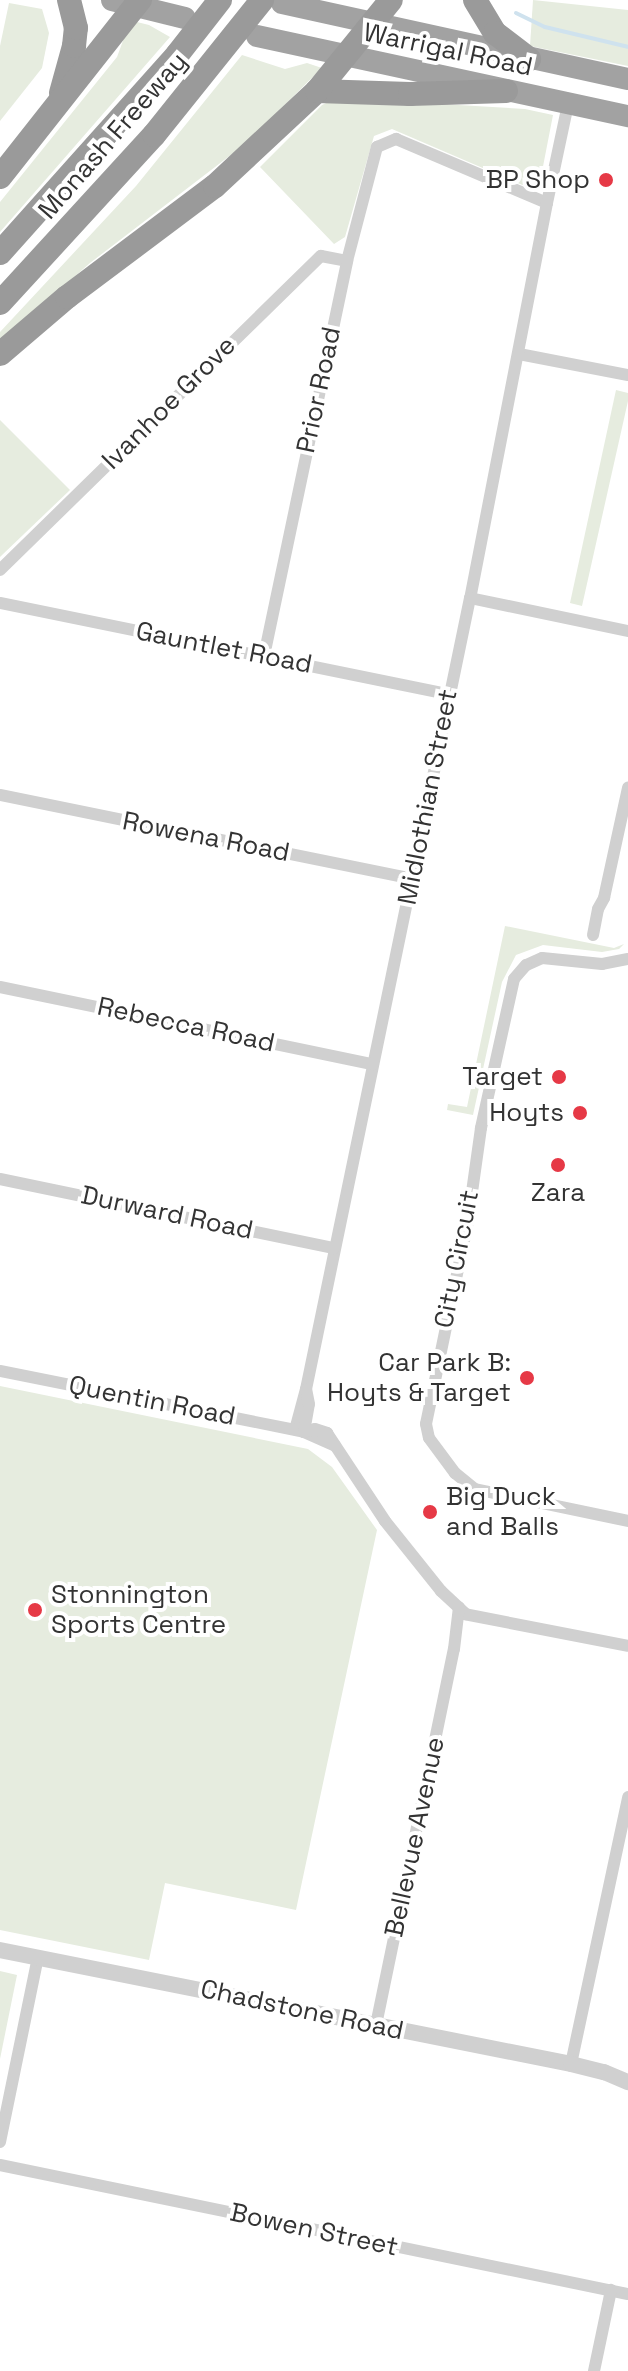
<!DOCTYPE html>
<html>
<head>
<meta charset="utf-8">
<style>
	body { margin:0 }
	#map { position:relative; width:628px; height:2371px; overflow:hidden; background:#fff; font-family:"Space Grotesk",sans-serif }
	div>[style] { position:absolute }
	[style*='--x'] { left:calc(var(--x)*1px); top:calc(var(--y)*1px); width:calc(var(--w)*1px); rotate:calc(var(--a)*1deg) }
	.green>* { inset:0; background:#e6ecdf }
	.stream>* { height:4px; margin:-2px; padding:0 2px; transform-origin:2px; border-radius:2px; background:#cfe2ee }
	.minor>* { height:12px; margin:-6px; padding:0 6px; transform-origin:6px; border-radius:6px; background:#d0d0d0 }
	.tertiary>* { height:16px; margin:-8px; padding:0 8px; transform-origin:8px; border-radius:8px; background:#d0d0d0 }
	.trunk>* { height:22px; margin:-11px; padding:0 11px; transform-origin:11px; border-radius:11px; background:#a2a2a2 }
	.motorway>* { height:24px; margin:-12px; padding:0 12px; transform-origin:12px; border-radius:12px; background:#9a9a9a }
	.dots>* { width:22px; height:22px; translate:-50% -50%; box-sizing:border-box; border:4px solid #fff; border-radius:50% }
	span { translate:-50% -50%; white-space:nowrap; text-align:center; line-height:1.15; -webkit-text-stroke:8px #fff; paint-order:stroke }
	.street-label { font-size:26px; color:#333 }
	.poi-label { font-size:26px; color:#333 }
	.right { translate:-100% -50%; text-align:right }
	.left { translate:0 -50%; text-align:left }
</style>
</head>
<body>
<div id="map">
	<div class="green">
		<div style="clip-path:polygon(533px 0,628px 10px,628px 66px,530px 46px)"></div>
		<div style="clip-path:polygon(9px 3px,42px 9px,49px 33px,42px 68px,0 121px,0 46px)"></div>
		<div style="clip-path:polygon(137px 22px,149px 25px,170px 37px,0 232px,0 202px,117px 57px,124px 38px)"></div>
		<div style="clip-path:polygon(242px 55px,285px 69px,307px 63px,322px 68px,245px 144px,90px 263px,0 342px,0 332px,136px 186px)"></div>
		<div style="clip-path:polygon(337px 98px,525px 109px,553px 115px,539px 187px,534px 190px,392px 129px,374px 136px,345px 237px,334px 244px,260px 167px,322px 105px)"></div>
		<div style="clip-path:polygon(616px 390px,628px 393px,628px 401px,582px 606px,570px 603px)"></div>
		<div style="clip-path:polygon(0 420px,70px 490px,0 557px)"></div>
		<div style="clip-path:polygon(505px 926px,614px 948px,624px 944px,619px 949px,602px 952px,543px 945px,516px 955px,502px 982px,473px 1115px,447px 1110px,448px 1104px,467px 1107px)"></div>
		<div style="clip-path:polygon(0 1386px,308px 1449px,332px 1467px,377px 1530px,296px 1910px,165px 1883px,149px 1960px,0 1930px)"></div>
		<div style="clip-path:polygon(0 1971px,17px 1975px,0 2059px)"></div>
	</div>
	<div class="stream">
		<div style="--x:516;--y:13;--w:32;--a:26"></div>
		<div style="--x:545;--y:27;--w:85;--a:13.5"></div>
	</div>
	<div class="minor">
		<div style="--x:547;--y:203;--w:101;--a:-78"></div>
		<div style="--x:519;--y:354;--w:111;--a:10.9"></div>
		<div style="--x:0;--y:570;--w:449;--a:-44.4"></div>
		<div style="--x:321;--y:256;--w:26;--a:11"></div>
		<div style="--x:470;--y:598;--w:161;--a:11.8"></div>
		<div style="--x:0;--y:603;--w:457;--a:11.5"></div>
		<div style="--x:264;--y:656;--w:404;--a:-78.1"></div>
		<div style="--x:347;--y:261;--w:118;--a:-75.3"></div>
		<div style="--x:377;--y:147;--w:21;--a:-23"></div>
		<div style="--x:396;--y:139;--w:164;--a:23"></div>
		<div style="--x:547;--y:203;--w:402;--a:101"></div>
		<div style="--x:470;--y:598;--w:808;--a:101.71"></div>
		<div style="--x:306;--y:1389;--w:42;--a:105"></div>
		<div style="--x:0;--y:795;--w:420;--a:11.5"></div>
		<div style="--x:593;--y:935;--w:26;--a:-79"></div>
		<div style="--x:598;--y:909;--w:13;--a:-61"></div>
		<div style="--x:604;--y:898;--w:113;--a:-77.7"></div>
		<div style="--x:628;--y:959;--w:26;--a:169"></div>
		<div style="--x:602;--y:964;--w:60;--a:-174.3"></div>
		<div style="--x:542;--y:958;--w:17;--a:156"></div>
		<div style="--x:526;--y:965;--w:18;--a:131"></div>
		<div style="--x:514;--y:979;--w:153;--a:102.5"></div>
		<div style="--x:481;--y:1128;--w:94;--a:98"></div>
		<div style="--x:468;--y:1221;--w:207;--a:101.7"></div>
		<div style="--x:426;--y:1424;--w:14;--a:78"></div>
		<div style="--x:429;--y:1438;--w:44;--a:53.4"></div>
		<div style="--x:455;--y:1473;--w:26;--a:39"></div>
		<div style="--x:475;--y:1489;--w:156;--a:11.8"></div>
		<div style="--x:0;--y:987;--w:381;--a:11.7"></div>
		<div style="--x:0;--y:1179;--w:341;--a:11.7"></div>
		<div style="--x:0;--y:1371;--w:310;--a:11.3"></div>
		<div style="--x:304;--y:1432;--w:34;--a:24"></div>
		<div style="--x:304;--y:1432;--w:11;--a:-15"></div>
		<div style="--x:315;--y:1429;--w:13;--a:18"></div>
		<div style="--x:327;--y:1433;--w:105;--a:56.6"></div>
		<div style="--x:385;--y:1521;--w:90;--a:51.3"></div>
		<div style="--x:441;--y:1591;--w:34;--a:43"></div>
		<div style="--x:304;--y:1432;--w:28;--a:-80"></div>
		<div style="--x:309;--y:1404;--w:15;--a:-101"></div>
		<div style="--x:459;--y:1613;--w:172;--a:11"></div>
		<div style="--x:376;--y:2025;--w:384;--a:-78.3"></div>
		<div style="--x:454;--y:1649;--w:42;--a:-83.2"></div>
		<div style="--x:571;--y:2064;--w:273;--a:-77.9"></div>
		<div style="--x:0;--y:2142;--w:189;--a:-78.4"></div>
		<div style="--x:0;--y:2165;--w:641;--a:11.61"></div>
		<div style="--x:594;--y:2371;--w:83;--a:-78.1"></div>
	</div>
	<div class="tertiary">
		<div style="--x:0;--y:1950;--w:582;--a:11.29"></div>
		<div style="--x:571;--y:2064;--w:34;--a:14"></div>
		<div style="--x:604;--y:2072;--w:26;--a:23"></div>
	</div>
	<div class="trunk">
		<div style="--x:112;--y:0;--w:75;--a:13.9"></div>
		<div style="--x:282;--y:3;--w:354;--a:12.4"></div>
		<div style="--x:257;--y:36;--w:380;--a:12.2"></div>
	</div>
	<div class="motorway">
		<div style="--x:475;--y:0;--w:39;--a:59"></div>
		<div style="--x:495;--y:33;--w:43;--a:37.4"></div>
		<div style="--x:317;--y:91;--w:93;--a:1.8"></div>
		<div style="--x:410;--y:94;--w:96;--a:-1.8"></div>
		<div style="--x:61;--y:93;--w:49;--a:-74.5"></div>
		<div style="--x:74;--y:46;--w:18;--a:-84"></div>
		<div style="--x:76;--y:28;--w:29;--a:-104"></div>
		<div style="--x:0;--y:177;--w:226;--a:-51.7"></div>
		<div style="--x:0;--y:253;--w:266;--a:-48.2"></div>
		<div style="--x:177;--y:55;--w:70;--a:-52"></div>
		<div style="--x:0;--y:303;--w:228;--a:-47.5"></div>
		<div style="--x:154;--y:135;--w:173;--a:-51.3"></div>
		<div style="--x:0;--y:354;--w:88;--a:-40.4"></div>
		<div style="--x:67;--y:297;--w:185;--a:-36.9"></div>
		<div style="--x:215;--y:186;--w:139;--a:-43"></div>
		<div style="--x:317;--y:91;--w:117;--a:-50.9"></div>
	</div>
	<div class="dots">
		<div style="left:606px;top:180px;background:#e63946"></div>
		<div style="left:559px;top:1077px;background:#e63946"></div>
		<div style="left:580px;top:1113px;background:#e63946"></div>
		<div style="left:558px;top:1165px;background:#e63946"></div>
		<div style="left:527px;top:1378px;background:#e63946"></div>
		<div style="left:430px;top:1512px;background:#e63946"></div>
		<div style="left:35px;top:1610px;background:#e63946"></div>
	</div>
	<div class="street-label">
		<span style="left:448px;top:50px;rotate:12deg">Warrigal Road</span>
		<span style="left:113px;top:136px;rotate:-49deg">Monash Freeway</span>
		<span style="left:319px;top:390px;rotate:-78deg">Prior Road</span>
		<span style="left:169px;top:403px;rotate:-45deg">Ivanhoe Grove</span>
		<span style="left:224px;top:648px;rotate:11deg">Gauntlet Road</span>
		<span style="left:428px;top:797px;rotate:-79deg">Midlothian Street</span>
		<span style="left:206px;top:837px;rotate:11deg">Rowena Road</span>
		<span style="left:186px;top:1025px;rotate:12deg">Rebecca Road</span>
		<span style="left:167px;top:1213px;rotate:12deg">Durward Road</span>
		<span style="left:457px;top:1259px;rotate:-79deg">City Circuit</span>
		<span style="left:152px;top:1401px;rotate:11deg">Quentin Road</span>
		<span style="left:415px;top:1837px;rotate:-78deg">Bellevue Avenue</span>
		<span style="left:302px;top:2010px;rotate:12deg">Chadstone Road</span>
		<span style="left:314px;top:2230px;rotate:12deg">Bowen Street</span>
	</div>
	<div class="poi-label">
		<span class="right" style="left:590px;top:180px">BP Shop</span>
		<span class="right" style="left:543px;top:1077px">Target</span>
		<span class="right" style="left:564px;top:1113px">Hoyts</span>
		<span style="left:558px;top:1193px">Zara</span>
		<span class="right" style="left:511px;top:1378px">Car Park B:<br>Hoyts &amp; Target</span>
		<span class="left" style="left:446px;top:1512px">Big Duck<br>and Balls</span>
		<span class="left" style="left:51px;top:1610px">Stonnington<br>Sports Centre</span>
	</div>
</div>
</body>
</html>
